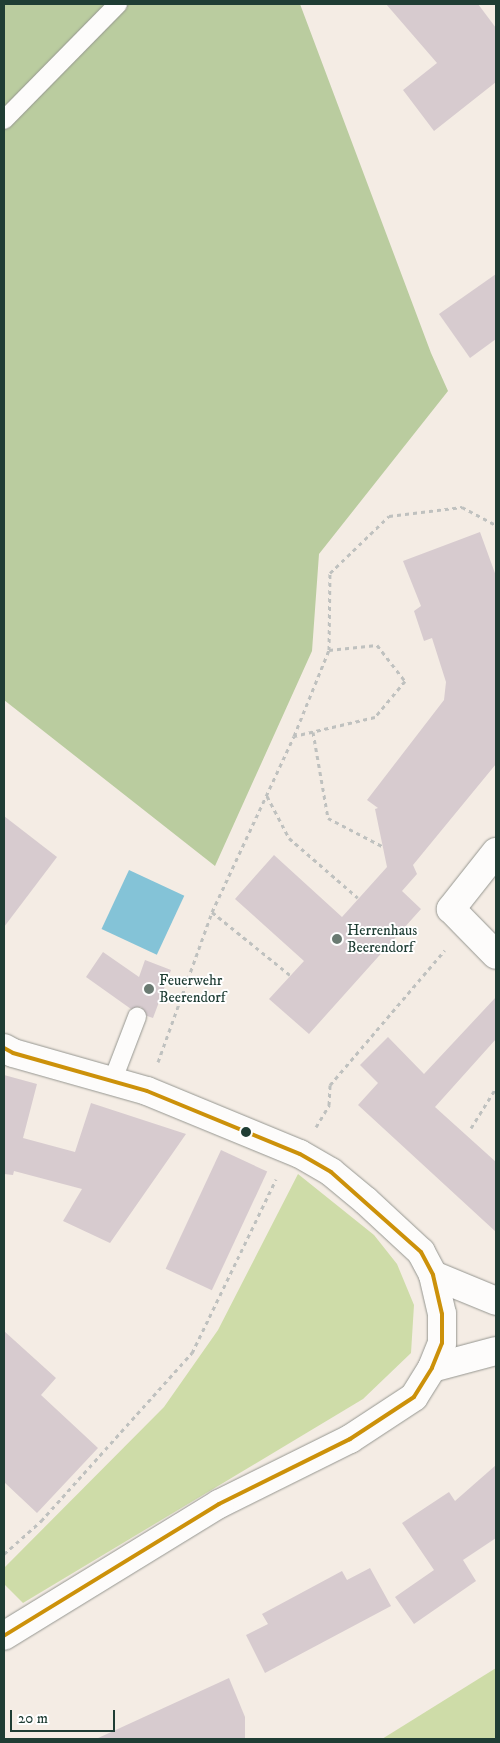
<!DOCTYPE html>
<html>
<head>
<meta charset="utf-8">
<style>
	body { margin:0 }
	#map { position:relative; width:500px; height:1743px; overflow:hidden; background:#f4ece4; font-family:"IM FELL DW Pica",serif }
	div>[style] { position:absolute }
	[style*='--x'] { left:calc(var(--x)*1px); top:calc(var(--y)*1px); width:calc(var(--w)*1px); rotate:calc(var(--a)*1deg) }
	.green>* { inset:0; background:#cedca8 }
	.forest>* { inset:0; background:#bacc9f }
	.water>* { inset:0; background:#84c3d7; transform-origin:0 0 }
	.building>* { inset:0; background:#d7cbcf; transform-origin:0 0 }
	.path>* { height:3px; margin-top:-1.5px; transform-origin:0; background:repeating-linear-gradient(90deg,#bfc1bf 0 4px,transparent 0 8px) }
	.roads { filter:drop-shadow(0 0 1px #959690) drop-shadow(0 0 1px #959690) }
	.service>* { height:18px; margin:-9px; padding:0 9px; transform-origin:9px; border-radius:9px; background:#fdfcfb }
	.minor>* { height:28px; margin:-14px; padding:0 14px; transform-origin:14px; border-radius:14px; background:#fdfcfb }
	.bus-1>* { height:4px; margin:-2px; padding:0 2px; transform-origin:2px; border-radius:2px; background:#cc910a }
	.dots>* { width:14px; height:14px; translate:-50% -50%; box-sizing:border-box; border:2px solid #fff; border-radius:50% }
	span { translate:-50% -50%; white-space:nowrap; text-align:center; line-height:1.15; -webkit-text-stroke:4px #fff; paint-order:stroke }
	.poi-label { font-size:15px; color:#1f3d34 }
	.left { translate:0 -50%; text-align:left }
	.frame { position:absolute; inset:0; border:5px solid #1f3d34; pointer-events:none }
	.scale { position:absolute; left:10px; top:1710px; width:105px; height:22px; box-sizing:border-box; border:2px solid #1f3d34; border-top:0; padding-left:6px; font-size:15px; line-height:18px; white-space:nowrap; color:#1f3d34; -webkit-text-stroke:4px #fff; paint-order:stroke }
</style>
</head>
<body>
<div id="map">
	<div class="green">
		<div style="clip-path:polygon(298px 1174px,374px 1235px,397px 1264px,414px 1305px,411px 1353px,363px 1399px,23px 1603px,4px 1584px,4px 1568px,164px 1407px,218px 1330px)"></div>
		<div style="clip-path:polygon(496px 1668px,496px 1739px,382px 1739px)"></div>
	</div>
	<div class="forest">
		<div style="clip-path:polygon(4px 4px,300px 4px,431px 353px,448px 391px,319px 554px,312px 651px,215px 866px,4px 700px)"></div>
	</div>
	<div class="water">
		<div style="left:129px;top:870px;width:61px;height:65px;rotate:25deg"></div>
	</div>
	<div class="building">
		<div style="clip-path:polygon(386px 4px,478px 4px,496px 28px,496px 82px,434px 131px,403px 90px,437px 63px)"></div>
		<div style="clip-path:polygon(496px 274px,496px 339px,470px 358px,439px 314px)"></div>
		<div style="clip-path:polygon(480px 532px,496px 576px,496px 764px,413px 865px,417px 874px,402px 891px,421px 909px,309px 1034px,269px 999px,304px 961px,235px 899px,274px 855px,342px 917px,387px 867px,375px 809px,378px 808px,367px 800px,444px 700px,446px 682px,432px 638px,424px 641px,414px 611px,421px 606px,403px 561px)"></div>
		<div style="clip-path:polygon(4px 816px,57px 857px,4px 927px)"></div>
		<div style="clip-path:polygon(103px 952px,139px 977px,145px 960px,171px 970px,153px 1018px,147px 1016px,141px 1007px,131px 1009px,86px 977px)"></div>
		<div style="clip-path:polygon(496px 997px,496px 1039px,435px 1107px,496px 1162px,496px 1232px,358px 1105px,378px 1083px,360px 1065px,388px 1037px,424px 1074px)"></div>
		<div style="clip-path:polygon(4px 1075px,37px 1084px,23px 1138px,75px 1152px,91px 1103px,186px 1134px,110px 1243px,63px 1221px,82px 1189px,14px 1171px,13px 1175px,4px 1174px)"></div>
		<div style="left:221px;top:1150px;width:51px;height:131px;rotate:25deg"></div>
		<div style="clip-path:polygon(4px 1331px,56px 1378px,41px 1395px,98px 1448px,37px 1513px,4px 1482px)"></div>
		<div style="clip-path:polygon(496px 1465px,496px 1538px,463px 1560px,476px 1581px,414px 1624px,395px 1597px,434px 1570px,402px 1523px,449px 1492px,455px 1501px)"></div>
		<div style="clip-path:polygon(370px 1568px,391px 1606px,265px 1673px,246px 1635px,268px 1624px,262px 1614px,342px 1571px,347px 1580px)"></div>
		<div style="clip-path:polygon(229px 1678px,245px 1717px,245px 1739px,96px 1739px)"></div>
	</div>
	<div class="path">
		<div style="--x:329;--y:650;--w:77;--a:-89.3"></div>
		<div style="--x:330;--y:573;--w:82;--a:-44"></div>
		<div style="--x:389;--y:516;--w:74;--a:-7"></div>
		<div style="--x:462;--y:507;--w:38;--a:28"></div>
		<div style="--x:313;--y:732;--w:87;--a:80.1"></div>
		<div style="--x:328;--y:818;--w:61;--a:27.4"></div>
		<div style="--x:267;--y:796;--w:47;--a:62.4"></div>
		<div style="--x:289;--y:838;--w:91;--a:41"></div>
		<div style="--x:212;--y:912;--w:100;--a:38.9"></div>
		<div style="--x:158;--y:1062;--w:159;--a:-70.2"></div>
		<div style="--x:212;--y:912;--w:194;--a:-65"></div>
		<div style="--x:294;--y:736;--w:93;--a:-67.9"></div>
		<div style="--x:329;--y:650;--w:48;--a:-5.9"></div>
		<div style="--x:377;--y:645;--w:46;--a:52.1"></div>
		<div style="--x:405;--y:681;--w:47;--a:129.8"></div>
		<div style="--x:375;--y:717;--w:83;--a:166.8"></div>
		<div style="--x:316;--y:1127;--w:26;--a:-59"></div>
		<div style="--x:329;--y:1105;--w:20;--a:-87"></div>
		<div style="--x:330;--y:1085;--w:177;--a:-49.6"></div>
		<div style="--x:471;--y:1128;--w:47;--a:-58"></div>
		<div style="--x:4;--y:1554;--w:50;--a:-41.7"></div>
		<div style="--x:41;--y:1521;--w:226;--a:-48.1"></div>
		<div style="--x:192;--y:1353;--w:193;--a:-64.2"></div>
	</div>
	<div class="roads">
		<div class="service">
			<div style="--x:4;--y:120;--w:163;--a:-45.5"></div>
			<div style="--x:112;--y:1082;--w:70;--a:-69"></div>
		</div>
		<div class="minor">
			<div style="--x:496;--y:852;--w:73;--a:128.3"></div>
			<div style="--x:451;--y:909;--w:64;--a:45.6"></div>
			<div style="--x:4;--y:1048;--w:10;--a:29"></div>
			<div style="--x:13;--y:1053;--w:139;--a:15.8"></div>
			<div style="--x:147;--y:1091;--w:165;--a:22.4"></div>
			<div style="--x:300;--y:1154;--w:36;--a:30"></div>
			<div style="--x:331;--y:1172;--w:45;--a:39.6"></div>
			<div style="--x:366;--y:1201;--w:75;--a:42.8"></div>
			<div style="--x:421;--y:1252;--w:26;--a:62"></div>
			<div style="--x:433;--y:1275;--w:40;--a:77"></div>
			<div style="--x:442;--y:1314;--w:29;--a:90"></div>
			<div style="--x:442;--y:1343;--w:27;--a:112"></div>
			<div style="--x:432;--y:1368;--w:34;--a:122"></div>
			<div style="--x:414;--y:1397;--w:77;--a:146.7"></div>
			<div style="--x:350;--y:1439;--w:146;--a:153.6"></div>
			<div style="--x:219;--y:1504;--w:252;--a:148.5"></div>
			<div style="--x:433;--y:1275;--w:68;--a:22.4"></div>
			<div style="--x:432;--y:1368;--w:66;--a:-14.9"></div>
		</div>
	</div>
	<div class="bus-1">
		<div style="--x:4;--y:1048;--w:10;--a:29"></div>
		<div style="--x:13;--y:1053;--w:139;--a:15.8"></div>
		<div style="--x:147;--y:1091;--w:165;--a:22.4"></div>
		<div style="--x:300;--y:1154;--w:36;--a:30"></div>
		<div style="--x:331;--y:1172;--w:120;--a:41.6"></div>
		<div style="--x:421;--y:1252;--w:26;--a:62"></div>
		<div style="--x:433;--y:1275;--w:40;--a:77"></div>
		<div style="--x:442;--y:1314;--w:29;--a:90"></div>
		<div style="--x:442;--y:1343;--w:27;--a:112"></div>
		<div style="--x:432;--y:1368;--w:34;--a:122"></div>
		<div style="--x:414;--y:1397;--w:77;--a:146.7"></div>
		<div style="--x:350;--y:1439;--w:146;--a:153.6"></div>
		<div style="--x:219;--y:1504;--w:252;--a:148.5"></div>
	</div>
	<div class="dots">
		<div style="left:337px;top:939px;background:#6a7a72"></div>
		<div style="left:149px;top:989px;background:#6a7a72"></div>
		<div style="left:246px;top:1132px;background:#1f3d34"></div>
	</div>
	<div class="poi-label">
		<span class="left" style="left:347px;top:939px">Herrenhaus<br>Beerendorf</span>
		<span class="left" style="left:159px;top:989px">Feuerwehr<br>Beerendorf</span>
	</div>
	<div class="frame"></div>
	<div class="scale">20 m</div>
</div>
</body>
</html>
